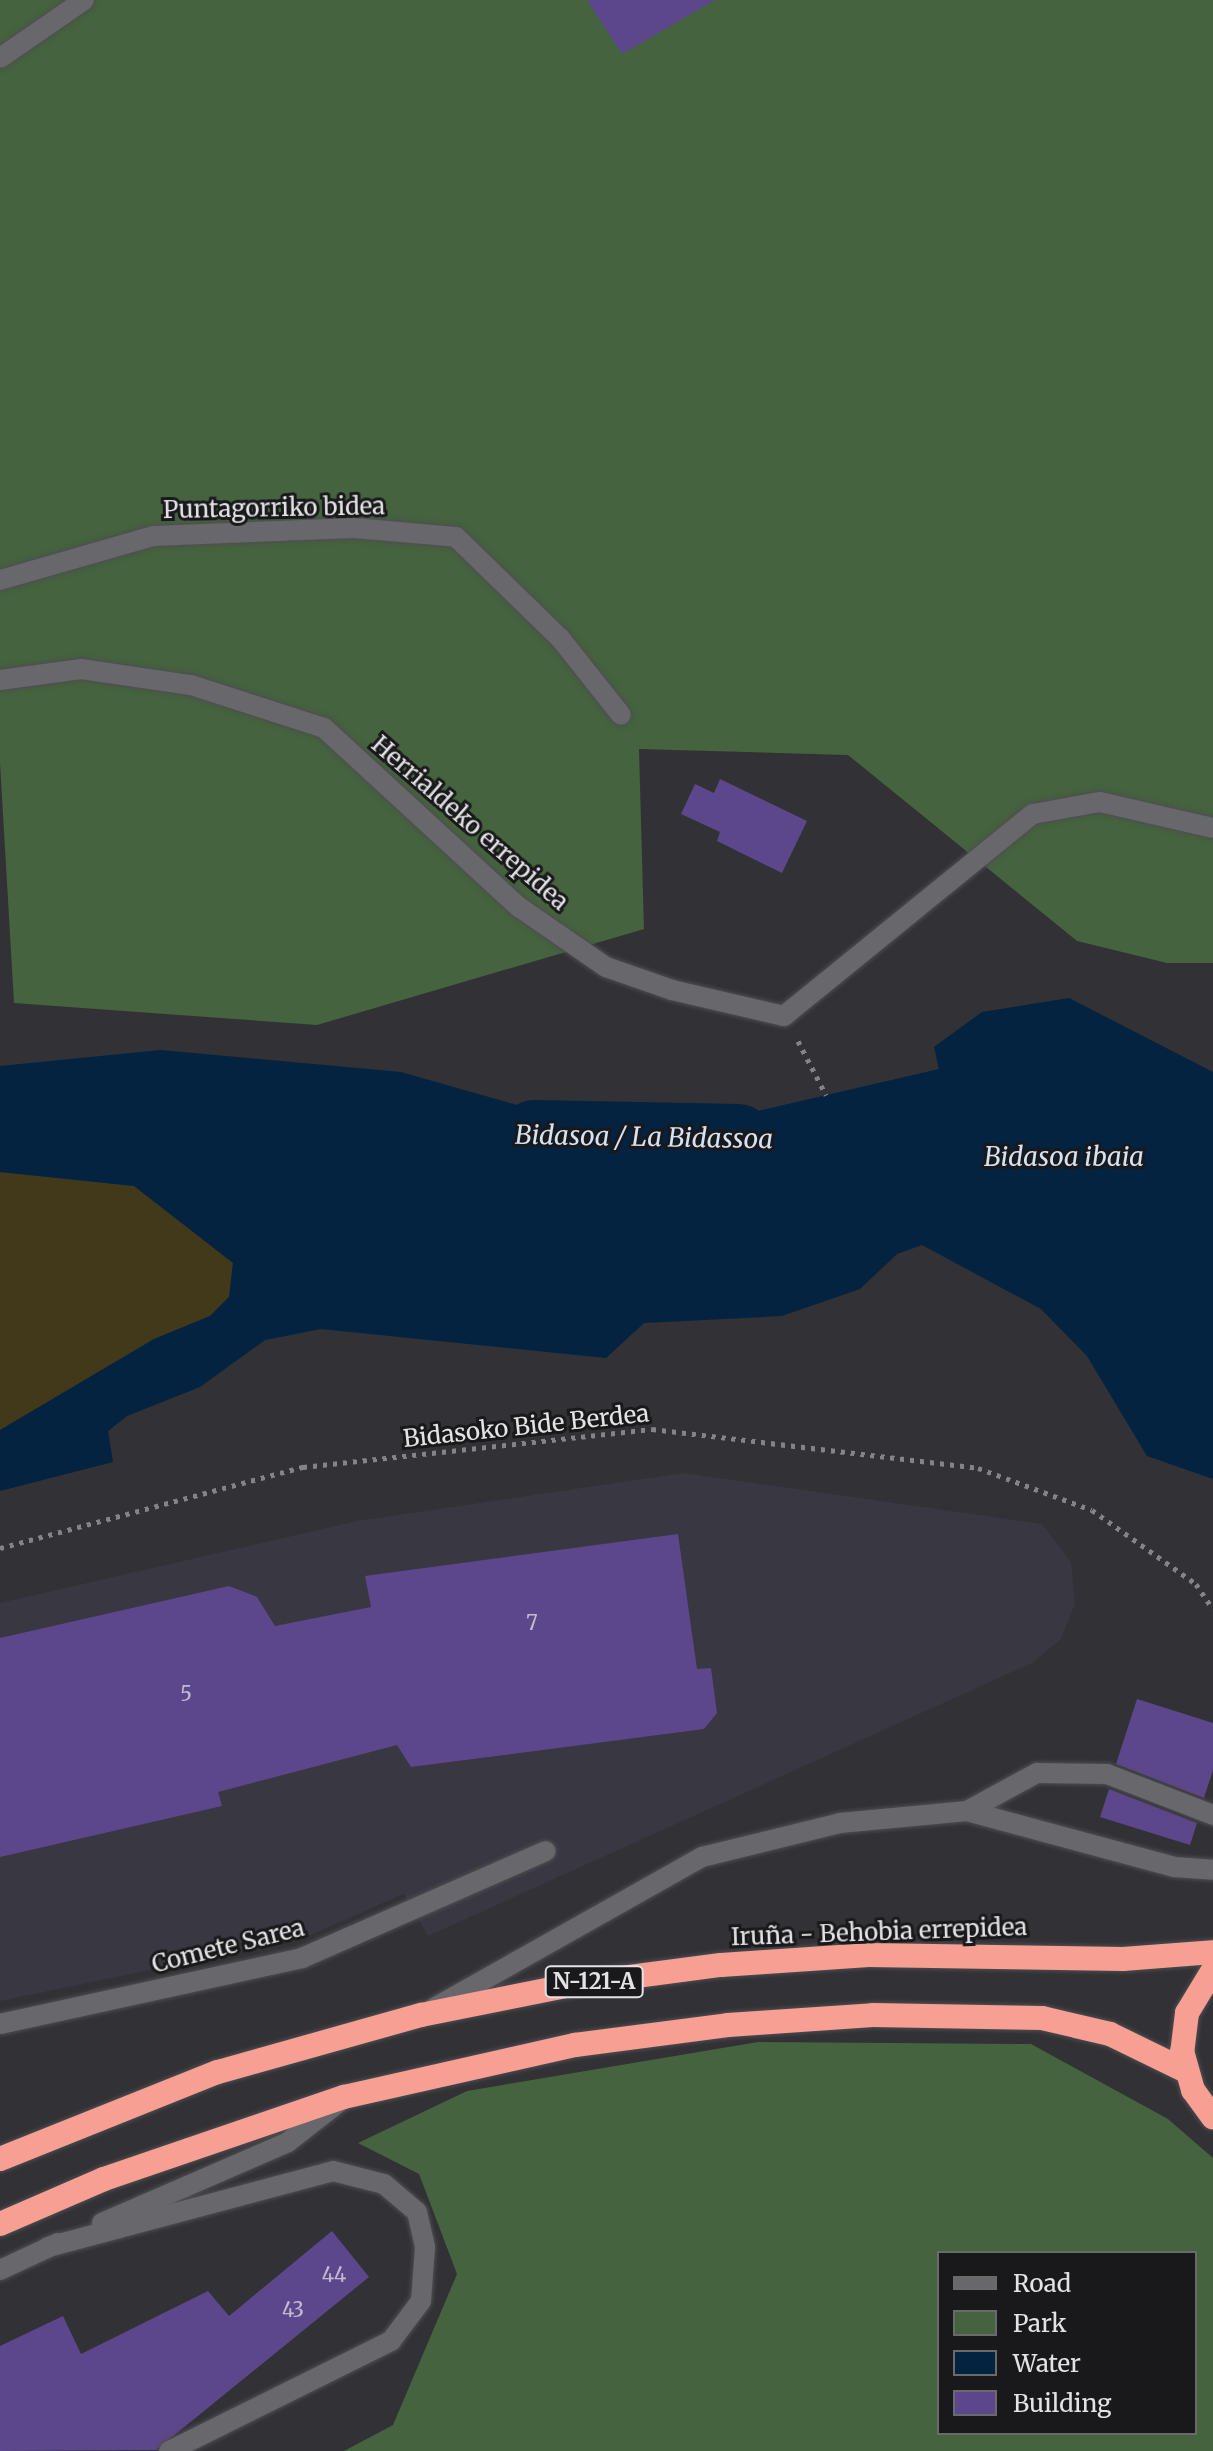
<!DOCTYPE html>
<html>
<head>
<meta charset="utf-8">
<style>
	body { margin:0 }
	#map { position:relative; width:1213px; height:2451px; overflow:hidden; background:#323135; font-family:Merriweather,serif }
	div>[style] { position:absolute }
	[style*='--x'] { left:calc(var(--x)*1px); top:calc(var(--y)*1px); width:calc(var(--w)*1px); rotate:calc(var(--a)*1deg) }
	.built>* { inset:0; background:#393741 }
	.green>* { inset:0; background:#45633e }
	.sand>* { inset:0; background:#413919 }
	.water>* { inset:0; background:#032340 }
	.river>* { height:70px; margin:-35px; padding:0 35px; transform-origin:35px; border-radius:35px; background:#032340 }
	.building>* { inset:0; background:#5d478c }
	.path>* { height:5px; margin-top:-2.5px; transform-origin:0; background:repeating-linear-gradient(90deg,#848387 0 4px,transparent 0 10px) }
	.roads { filter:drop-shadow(0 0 2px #4e4d51) drop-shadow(0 0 2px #4e4d51) }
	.minor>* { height:20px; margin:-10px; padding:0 10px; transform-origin:10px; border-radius:10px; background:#68676c }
	.highway>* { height:24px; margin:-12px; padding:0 12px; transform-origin:12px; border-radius:12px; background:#f79f93 }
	span { translate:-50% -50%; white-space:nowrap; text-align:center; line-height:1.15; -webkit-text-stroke:6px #19191b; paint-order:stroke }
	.number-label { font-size:20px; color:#c2bbcf }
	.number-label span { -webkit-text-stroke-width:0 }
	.shield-label span { padding:2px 6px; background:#19191b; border:2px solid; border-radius:6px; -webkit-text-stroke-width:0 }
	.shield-label { font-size:22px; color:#e3e2e5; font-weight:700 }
	.street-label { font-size:24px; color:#e3e2e5 }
	.water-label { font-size:26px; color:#d4e3f4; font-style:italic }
	.legend { position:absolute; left:937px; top:2251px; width:260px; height:184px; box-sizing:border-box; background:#19191b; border:2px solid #6a696c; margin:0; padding:10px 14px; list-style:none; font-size:24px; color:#e3e2e5 }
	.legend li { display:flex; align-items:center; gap:16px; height:40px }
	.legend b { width:40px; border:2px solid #6a696c }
</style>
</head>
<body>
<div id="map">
	<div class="built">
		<div style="clip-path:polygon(684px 1473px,1042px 1524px,1071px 1562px,1075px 1604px,1061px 1639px,1032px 1663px,428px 1936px,404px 1894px,304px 1938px,0 2001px,0 1603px,357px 1521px)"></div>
	</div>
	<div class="green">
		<div style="clip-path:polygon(0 0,1213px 0,1213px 963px,1167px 963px,1077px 941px,848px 755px,639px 749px,644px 929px,317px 1025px,14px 1003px,0 763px)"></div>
		<div style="clip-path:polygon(evenodd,758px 2042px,1031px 2044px,1168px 2119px,1213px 2158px,1213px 2451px,344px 2451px,393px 2425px,457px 2274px,419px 2174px,358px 2143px,467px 2091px,758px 2042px,939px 2253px,1195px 2253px,1195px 2433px,939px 2433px,939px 2253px)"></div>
	</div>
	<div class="sand">
		<div style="clip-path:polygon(0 1172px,134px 1186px,233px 1263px,229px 1297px,210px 1316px,154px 1339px,0 1430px)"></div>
	</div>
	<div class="water">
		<div style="clip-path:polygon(1069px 998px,1213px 1072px,1213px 1479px,1147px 1456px,1087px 1356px,1041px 1309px,922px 1245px,897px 1254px,860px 1289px,782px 1316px,644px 1323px,606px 1358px,321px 1329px,265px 1340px,200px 1387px,127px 1416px,108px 1431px,113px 1462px,0 1491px,0 1430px,154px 1339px,210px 1316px,229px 1297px,233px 1263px,134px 1186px,0 1172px,0 1066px,161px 1050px,401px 1072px,637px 1139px,939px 1069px,934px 1047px,982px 1012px)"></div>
	</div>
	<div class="river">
		<div style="--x:534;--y:1135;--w:204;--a:1.1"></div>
	</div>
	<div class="building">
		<div style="clip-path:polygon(587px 0,715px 0,622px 54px)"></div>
		<div style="clip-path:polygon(720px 779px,807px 821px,782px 873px,717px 841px,720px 832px,681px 814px,695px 784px,714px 793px)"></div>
		<div style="clip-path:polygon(678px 1534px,697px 1669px,711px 1668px,717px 1713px,704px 1729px,411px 1767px,397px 1745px,218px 1792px,222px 1806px,0 1857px,0 1638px,229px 1586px,257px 1597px,275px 1626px,371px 1607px,365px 1576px)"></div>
		<div style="clip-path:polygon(1137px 1699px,1213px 1723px,1213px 1770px,1204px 1798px,1116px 1764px)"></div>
		<div style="clip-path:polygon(1109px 1789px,1197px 1823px,1190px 1845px,1100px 1817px)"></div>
		<div style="clip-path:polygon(332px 2231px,369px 2277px,156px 2450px,0 2451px,0 2346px,63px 2316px,81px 2354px,208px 2291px,229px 2316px)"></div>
	</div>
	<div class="path">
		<div style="--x:798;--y:1041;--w:61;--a:62.6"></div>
		<div style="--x:0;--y:1548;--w:314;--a:-15"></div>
		<div style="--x:303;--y:1467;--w:351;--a:-6.2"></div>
		<div style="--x:652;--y:1429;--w:328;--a:6.8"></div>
		<div style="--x:978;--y:1468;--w:121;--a:20.2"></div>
		<div style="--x:1092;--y:1510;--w:128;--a:35.4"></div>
		<div style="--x:1196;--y:1584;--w:30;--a:56"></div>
	</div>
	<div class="roads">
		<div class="minor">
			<div style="--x:0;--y:58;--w:102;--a:-34.6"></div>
			<div style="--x:0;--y:580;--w:159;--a:-16"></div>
			<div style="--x:153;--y:536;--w:201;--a:-2.3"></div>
			<div style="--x:354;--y:528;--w:102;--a:5"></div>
			<div style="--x:456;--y:537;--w:145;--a:44.2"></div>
			<div style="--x:560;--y:638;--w:98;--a:51.6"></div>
			<div style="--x:0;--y:680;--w:82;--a:-7.7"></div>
			<div style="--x:81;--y:669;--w:111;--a:8.3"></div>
			<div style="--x:191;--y:685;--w:140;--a:17.9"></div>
			<div style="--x:324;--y:728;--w:265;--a:42.6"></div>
			<div style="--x:519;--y:907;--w:106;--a:34.6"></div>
			<div style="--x:606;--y:967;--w:70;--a:19.2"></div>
			<div style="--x:672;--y:990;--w:115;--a:13.1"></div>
			<div style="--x:784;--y:1016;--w:321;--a:-39.1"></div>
			<div style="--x:1033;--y:814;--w:68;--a:-10.2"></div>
			<div style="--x:1100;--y:802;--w:116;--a:13"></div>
			<div style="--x:967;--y:1811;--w:214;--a:15.1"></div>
			<div style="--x:1174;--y:1867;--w:39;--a:4"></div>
			<div style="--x:434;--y:2008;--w:308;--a:-29.4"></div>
			<div style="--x:702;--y:1857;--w:142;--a:-13.8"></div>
			<div style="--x:840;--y:1823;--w:128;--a:-5.4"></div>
			<div style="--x:967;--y:1811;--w:80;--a:-28.5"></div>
			<div style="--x:1037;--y:1773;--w:70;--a:0.8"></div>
			<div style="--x:1107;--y:1774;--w:114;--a:21.1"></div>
			<div style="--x:0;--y:2024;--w:309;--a:-12.3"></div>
			<div style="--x:302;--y:1958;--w:266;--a:-23.7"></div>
			<div style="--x:102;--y:2223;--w:203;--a:-23.5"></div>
			<div style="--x:288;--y:2142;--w:65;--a:-38.1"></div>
			<div style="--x:48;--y:2247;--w:295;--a:-14.9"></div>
			<div style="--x:333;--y:2171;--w:53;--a:14.3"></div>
			<div style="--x:384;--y:2184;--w:43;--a:40.3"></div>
			<div style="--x:417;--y:2212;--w:36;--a:77"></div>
			<div style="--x:425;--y:2247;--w:54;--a:94.2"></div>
			<div style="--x:421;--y:2301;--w:50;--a:126.9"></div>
			<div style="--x:391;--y:2341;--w:248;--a:153.6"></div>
			<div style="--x:0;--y:2270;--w:64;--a:-25"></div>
		</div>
		<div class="highway">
			<div style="--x:1213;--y:1970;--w:50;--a:121.2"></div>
			<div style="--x:1187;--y:2013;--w:38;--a:97"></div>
			<div style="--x:1182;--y:2051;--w:41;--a:74.2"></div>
			<div style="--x:1193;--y:2090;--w:34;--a:54"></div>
			<div style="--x:0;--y:2159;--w:235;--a:-21.8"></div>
			<div style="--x:218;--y:2072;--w:211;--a:-15.7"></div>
			<div style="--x:421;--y:2015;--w:158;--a:-11.3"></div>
			<div style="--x:576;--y:1984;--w:146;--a:-7.5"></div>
			<div style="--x:721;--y:1965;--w:148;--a:-3.9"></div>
			<div style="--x:869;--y:1955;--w:254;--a:0.9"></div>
			<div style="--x:1123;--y:1959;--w:90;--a:-4.4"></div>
			<div style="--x:0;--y:2224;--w:113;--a:-23.4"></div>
			<div style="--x:104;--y:2179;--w:254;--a:-18.9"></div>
			<div style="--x:344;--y:2097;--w:237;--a:-12.7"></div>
			<div style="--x:575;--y:2045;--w:154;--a:-7.4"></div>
			<div style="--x:728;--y:2025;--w:145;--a:-3.9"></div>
			<div style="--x:873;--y:2015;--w:169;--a:1"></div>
			<div style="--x:1042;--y:2018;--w:70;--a:13.2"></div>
			<div style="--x:1110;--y:2034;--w:85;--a:26"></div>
		</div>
	</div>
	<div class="number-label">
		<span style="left:532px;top:1622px">7</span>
		<span style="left:186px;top:1693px">5</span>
		<span style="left:334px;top:2274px">44</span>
		<span style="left:293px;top:2309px">43</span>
	</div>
	<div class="shield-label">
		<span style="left:594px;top:1982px">N-121-A</span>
	</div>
	<div class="street-label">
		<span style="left:274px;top:508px;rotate:-1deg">Puntagorriko bidea</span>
		<span style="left:470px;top:823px;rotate:41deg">Herrialdeko errepidea</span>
		<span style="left:526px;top:1426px;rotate:-6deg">Bidasoko Bide Berdea</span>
		<span style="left:879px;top:1932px;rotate:-2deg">Iruña - Behobia errepidea</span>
		<span style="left:228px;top:1946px;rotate:-14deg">Comete Sarea</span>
	</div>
	<div class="water-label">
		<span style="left:644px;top:1137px;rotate:1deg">Bidasoa / La Bidassoa</span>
		<span style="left:1064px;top:1157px">Bidasoa ibaia</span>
	</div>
	<ul class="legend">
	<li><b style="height:10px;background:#68676c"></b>Road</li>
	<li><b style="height:22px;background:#45633e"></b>Park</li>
	<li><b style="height:22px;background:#032340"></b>Water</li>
	<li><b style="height:22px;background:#5d478c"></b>Building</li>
	</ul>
</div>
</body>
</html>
